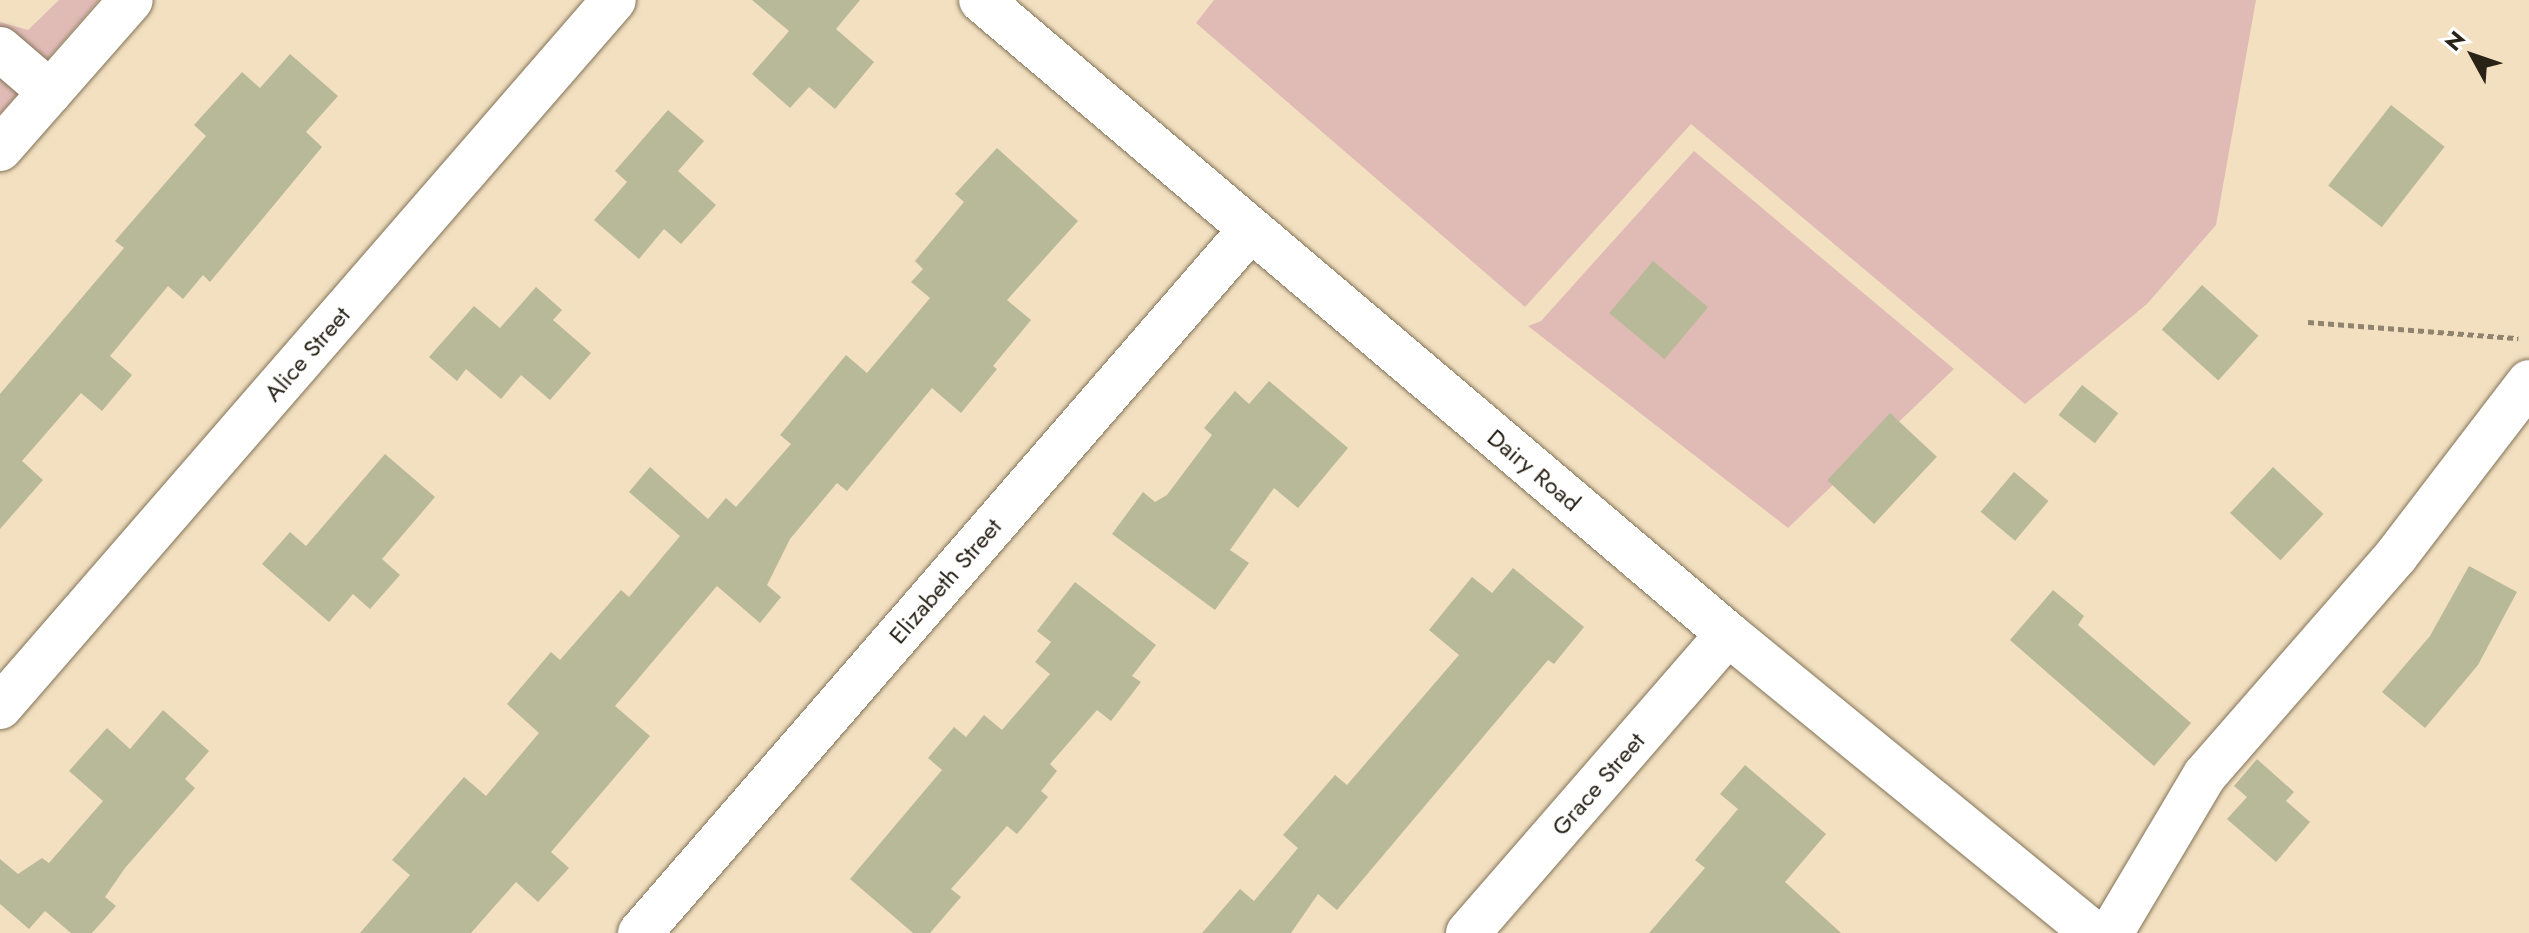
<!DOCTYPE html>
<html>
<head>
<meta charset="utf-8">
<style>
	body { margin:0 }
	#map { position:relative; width:2529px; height:933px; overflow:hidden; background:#f2e0c1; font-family:Jost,sans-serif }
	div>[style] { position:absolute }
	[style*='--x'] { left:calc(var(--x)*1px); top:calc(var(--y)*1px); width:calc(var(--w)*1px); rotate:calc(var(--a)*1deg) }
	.green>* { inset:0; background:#e0bbb6 }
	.building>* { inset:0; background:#b8b998; transform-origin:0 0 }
	.path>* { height:5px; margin-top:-2.5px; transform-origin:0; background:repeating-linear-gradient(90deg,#90846e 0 6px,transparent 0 10px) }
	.roads { filter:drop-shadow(0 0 2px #827257) drop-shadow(0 0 2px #827257) }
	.minor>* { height:44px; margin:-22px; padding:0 22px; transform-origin:22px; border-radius:22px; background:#fff }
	span { translate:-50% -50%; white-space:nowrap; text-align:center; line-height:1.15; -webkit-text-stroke:6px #fff; paint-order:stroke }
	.street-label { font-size:24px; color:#292217 }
	.north { position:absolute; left:2433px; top:16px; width:80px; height:80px; -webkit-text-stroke:6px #fff; paint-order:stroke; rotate:310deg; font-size:22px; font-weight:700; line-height:32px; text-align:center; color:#292217 }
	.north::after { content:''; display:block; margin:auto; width:28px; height:36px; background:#292217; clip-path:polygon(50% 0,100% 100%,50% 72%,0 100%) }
</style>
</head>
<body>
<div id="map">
	<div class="green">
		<div style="clip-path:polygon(59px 0,99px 0,0 114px,0 22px,28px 30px)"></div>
		<div style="clip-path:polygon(1214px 0,2256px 0,2216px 225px,2147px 304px,2025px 404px,1691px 124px,1525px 307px,1196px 23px)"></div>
		<div style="clip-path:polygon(1694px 151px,1954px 369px,1788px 528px,1528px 326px,1541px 321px)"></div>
	</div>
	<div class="building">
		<div style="clip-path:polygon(752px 0,860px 0,836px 29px,874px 62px,835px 109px,809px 87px,790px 108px,752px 74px,789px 31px)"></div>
		<div style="clip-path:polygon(290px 54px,338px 96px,306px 132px,322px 147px,210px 282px,203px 275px,183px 299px,168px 286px,110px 356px,132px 375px,102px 411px,81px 393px,22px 461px,43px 480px,0 529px,0 394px,124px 248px,115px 241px,206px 136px,194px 125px,242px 72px,260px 88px)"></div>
		<div style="left:2391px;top:105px;width:68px;height:102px;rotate:38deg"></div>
		<div style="clip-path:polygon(668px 110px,704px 141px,678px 171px,716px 205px,681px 244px,664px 229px,639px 259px,594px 220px,627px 182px,615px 171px)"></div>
		<div style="clip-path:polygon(997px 148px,1078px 221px,1007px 300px,1031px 320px,993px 366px,997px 369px,961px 413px,932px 388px,847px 491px,837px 483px,790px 539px,767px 585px,781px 597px,760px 623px,717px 586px,615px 706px,650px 736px,551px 852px,569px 868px,538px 902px,516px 882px,471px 933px,360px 933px,410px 875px,392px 860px,464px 777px,486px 796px,539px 733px,507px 704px,551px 652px,560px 660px,621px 590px,629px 597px,680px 536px,629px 492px,650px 467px,708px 519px,726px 498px,736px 507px,791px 444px,780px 435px,846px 355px,867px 373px,930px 298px,911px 282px,923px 269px,915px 261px,964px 202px,955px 194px)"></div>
		<div style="left:1653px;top:261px;width:72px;height:68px;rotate:40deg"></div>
		<div style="left:2202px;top:285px;width:76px;height:60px;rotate:42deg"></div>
		<div style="clip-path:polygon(536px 287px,562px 310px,553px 320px,591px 353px,550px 400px,521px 375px,501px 399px,466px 369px,457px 381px,429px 357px,474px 306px,500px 328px)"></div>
		<div style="clip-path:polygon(1269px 381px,1348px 448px,1298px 508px,1274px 488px,1230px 550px,1249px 563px,1215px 610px,1112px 534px,1143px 492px,1155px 502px,1167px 495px,1212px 435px,1204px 428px,1235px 391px,1249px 404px)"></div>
		<div style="left:2082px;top:385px;width:46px;height:38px;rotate:38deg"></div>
		<div style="left:1890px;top:413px;width:64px;height:92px;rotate:43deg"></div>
		<div style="clip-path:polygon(385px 454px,435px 497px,382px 559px,400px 575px,370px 609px,353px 594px,329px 622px,262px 564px,290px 532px,306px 546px)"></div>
		<div style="left:2273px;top:467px;width:69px;height:63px;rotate:43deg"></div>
		<div style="left:2014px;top:472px;width:45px;height:52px;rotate:40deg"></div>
		<div style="clip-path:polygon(2469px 566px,2517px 592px,2478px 665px,2425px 728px,2382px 692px,2430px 636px)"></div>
		<div style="clip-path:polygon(1513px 568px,1584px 627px,1554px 664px,1548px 660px,1337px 910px,1318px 894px,1291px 933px,1202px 933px,1240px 889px,1254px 901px,1298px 848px,1283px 835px,1335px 775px,1347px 785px,1459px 655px,1429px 630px,1472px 577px,1492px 593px)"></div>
		<div style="clip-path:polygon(1075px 582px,1156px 645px,1132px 676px,1141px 682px,1111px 721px,1097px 710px,1050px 764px,1057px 771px,1041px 791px,1048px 797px,1017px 834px,1007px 826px,951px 889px,961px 897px,930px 933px,913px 933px,850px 879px,942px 770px,928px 758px,954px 727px,966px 737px,984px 715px,1002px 730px,1050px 674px,1035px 662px,1051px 642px,1037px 631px)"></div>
		<div style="clip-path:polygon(2053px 590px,2084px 616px,2078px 625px,2191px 723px,2154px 766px,2010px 640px)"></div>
		<div style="clip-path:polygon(163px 710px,209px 751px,185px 779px,195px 788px,125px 868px,105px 897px,116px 906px,92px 933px,71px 933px,45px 911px,29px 929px,0 904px,0 859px,18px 874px,42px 858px,49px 863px,103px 801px,69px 771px,107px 728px,130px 749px)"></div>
		<div style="clip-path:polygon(2257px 759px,2294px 792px,2286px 801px,2310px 822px,2276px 862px,2227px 819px,2247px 797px,2234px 786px)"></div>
		<div style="clip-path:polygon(1745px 765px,1826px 834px,1785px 882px,1841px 933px,1649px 933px,1705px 868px,1695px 860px,1738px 809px,1720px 794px)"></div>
	</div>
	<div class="path">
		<div style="--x:2308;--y:322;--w:211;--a:4.4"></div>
	</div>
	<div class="roads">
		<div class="minor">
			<div style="--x:981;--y:0;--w:980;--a:40.32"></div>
			<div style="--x:1728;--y:634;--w:472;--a:39.3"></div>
			<div style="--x:0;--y:49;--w:66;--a:40.7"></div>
			<div style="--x:0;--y:149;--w:198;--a:-48.7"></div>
			<div style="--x:0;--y:707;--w:936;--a:-49.03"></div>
			<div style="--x:640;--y:933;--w:932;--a:-49.05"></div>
			<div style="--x:1468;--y:933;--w:396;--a:-49"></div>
			<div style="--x:2111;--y:933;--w:184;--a:-59.3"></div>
			<div style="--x:2205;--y:775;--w:291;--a:-48.9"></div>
			<div style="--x:2396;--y:556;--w:219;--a:-52.6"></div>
		</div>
	</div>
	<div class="street-label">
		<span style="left:307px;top:354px;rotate:-49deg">Alice Street</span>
		<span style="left:1534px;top:470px;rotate:40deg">Dairy Road</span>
		<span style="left:945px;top:581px;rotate:-49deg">Elizabeth Street</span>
		<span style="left:1598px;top:784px;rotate:-49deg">Grace Street</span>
	</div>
	<div class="north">N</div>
</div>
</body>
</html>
